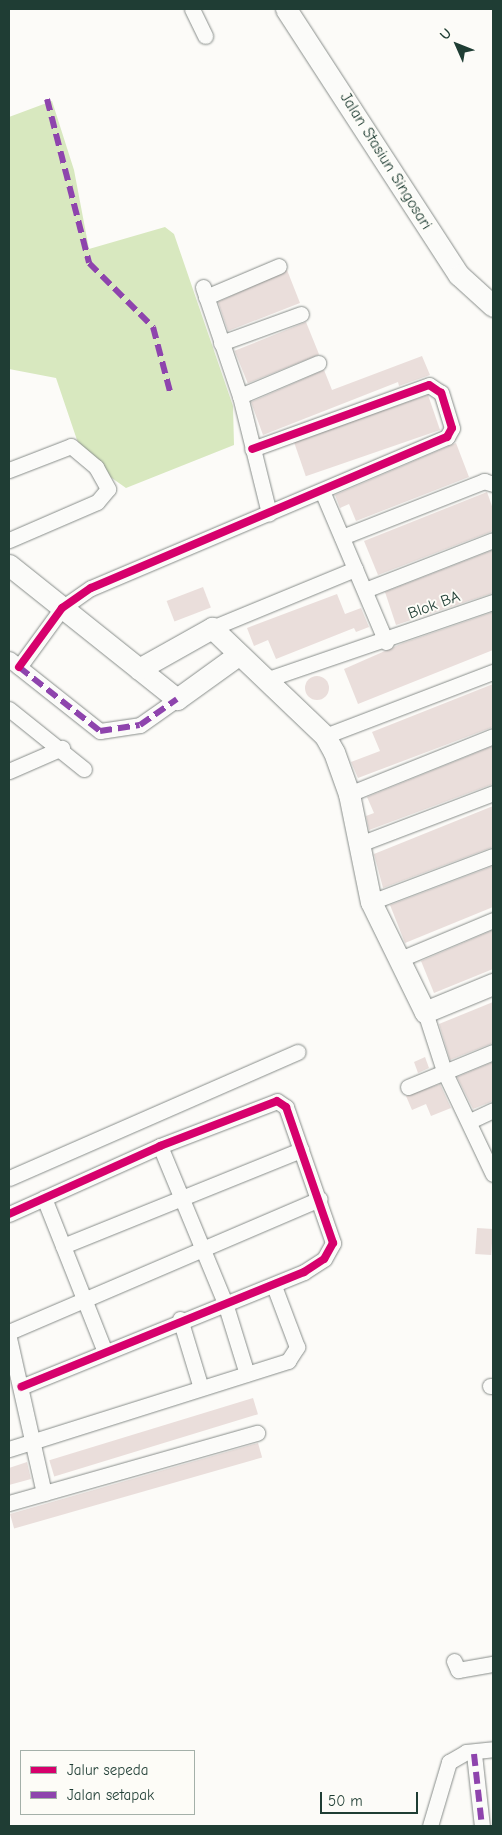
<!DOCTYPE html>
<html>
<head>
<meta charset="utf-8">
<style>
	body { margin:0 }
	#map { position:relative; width:502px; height:1835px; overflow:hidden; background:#fcfbf8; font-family:"Comic Neue",sans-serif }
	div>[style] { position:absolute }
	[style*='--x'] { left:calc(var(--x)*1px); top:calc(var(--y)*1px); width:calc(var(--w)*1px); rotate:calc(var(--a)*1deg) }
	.green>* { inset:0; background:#d8e8bf }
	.building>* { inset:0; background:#eadedb; transform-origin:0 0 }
	.round { border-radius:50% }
	.roads { filter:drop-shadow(0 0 1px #888d8a) drop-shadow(0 0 1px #888d8a) }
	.street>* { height:15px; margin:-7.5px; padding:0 7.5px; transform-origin:7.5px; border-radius:7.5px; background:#fbfbf9 }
	.secondary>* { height:21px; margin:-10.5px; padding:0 10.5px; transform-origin:10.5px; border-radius:10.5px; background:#fbfbf9 }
	.quiet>* { height:6px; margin-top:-3px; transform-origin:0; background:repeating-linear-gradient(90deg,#8e44ad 0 12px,transparent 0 18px) }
	.cycleway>* { height:8px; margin:-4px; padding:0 4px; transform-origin:4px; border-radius:4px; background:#d6006c }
	span { translate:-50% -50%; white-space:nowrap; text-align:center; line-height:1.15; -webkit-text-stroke:4px #fdfcf7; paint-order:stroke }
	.street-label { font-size:16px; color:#1f3d34 }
	.frame { position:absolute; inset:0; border:10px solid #1f3d34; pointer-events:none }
	.legend { position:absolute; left:20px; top:1750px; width:175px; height:65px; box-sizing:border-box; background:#fdfcf7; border:1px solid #a4b0a9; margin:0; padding:6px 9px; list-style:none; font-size:15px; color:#1f3d34 }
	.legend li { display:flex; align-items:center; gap:10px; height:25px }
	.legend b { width:25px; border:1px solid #a4b0a9 }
	.north { position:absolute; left:432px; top:20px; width:50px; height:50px; -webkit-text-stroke:4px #fdfcf7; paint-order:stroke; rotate:314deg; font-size:14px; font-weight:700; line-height:20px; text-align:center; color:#1f3d34 }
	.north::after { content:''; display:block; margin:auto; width:18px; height:22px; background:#1f3d34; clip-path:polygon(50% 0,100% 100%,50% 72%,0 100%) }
	.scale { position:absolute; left:320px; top:1792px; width:98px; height:22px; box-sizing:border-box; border:2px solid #1f3d34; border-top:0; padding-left:6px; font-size:15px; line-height:18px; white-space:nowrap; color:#1f3d34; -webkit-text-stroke:4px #fdfcf7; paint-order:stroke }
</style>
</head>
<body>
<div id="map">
	<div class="green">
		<div style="clip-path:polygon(52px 101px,74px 170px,89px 249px,165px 227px,174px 234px,233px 406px,234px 445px,126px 488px,99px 469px,77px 440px,56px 378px,9px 369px,9px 117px)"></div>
	</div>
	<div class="building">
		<div style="clip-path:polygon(287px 270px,300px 303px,228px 331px,218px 302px)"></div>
		<div style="left:306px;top:322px;width:35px;height:77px;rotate:68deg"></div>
		<div style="clip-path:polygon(422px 356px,430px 375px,399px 386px,398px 382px,263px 435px,251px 402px,324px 370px,332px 390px)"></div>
		<div style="left:428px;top:395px;width:37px;height:142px;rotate:71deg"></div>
		<div style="clip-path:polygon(456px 443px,469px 477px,356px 521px,349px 504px,340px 508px,335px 495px)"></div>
		<div style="clip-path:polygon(487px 492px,493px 509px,493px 531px,378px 575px,364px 541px)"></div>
		<div style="clip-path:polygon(493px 550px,493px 593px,396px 625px,385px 592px)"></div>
		<div style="left:203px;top:587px;width:22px;height:39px;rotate:69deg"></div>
		<div style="clip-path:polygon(337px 594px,345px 614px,361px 608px,369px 627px,356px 632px,354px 628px,276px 659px,268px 640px,254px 646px,247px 628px)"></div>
		<div style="clip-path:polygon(493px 612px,493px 650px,358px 704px,344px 669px,403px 643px)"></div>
		<div class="round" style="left:305px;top:676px;width:24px;height:24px"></div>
		<div style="clip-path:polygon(493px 684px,493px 727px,358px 778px,351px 762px,380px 751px,372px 732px)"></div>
		<div style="clip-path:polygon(493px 746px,493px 784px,369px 830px,366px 816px,374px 813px,367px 797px)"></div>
		<div style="clip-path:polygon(493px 806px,493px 847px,383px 888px,374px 854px)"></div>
		<div style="clip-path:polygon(493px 866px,493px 907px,405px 943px,390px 905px)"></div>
		<div style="clip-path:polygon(493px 930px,493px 969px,434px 993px,421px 961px)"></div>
		<div style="clip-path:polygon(493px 1002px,493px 1043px,450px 1060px,439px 1024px)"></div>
		<div style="clip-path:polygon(425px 1057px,429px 1068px,418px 1073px,414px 1062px)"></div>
		<div style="clip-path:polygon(493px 1062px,493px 1101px,473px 1109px,457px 1077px)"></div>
		<div style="clip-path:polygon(440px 1084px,451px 1108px,431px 1116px,426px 1104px,412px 1110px,406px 1096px)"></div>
		<div style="left:477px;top:1228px;width:16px;height:26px;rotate:4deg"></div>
		<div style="left:253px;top:1398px;width:17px;height:213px;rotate:73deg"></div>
		<div style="left:258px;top:1443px;width:15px;height:258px;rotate:74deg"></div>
		<div style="clip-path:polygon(27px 1462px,31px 1479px,9px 1485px,9px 1468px)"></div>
	</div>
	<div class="roads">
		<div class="street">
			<div style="--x:192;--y:9;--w:30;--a:64"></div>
			<div style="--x:203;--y:287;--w:115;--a:71.3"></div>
			<div style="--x:240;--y:396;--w:121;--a:76.1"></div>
			<div style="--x:206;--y:297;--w:79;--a:-23"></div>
			<div style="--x:221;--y:343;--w:85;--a:-19.9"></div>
			<div style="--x:240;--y:396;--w:85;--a:-22.9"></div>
			<div style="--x:9;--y:470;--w:66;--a:-21.2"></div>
			<div style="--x:71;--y:446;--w:33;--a:40"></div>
			<div style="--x:96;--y:467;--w:25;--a:61"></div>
			<div style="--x:108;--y:489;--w:17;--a:130"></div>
			<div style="--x:97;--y:502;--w:96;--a:156.6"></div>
			<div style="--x:322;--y:491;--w:164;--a:67"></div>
			<div style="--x:342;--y:537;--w:153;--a:-21.5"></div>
			<div style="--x:484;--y:481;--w:9;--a:18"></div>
			<div style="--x:365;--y:590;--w:137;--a:-21.3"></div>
			<div style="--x:212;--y:628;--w:155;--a:-22.4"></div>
			<div style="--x:9;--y:659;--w:116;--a:38.4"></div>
			<div style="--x:100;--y:731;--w:40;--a:-8.5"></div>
			<div style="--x:140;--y:725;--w:45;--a:-35.1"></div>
			<div style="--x:19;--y:667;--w:73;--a:-53.9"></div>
			<div style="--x:62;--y:608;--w:35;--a:-35"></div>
			<div style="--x:91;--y:588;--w:387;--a:-23"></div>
			<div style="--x:447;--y:437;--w:10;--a:-61"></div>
			<div style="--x:452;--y:428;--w:37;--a:-107"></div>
			<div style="--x:441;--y:393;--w:14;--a:-146"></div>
			<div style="--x:429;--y:385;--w:188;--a:160.1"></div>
			<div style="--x:268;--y:679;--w:238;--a:-18.9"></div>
			<div style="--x:9;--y:709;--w:96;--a:38.7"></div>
			<div style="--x:325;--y:736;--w:180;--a:-20.9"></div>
			<div style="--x:9;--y:771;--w:58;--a:-23.5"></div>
			<div style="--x:349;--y:794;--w:155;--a:-21.9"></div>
			<div style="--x:357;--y:845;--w:146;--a:-20.9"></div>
			<div style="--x:371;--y:902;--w:130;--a:-20.7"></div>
			<div style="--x:398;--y:960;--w:103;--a:-22.8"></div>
			<div style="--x:425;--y:1012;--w:62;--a:72.1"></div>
			<div style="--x:444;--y:1071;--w:114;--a:64.6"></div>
			<div style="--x:408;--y:1087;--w:92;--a:-22.4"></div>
			<div style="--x:472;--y:1120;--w:23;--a:-25"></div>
			<div style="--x:160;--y:1146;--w:170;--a:67.5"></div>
			<div style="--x:225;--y:1303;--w:74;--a:72.8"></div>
			<div style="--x:9;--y:1178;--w:315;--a:-23.6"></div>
			<div style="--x:44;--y:1198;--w:166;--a:68.4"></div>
			<div style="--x:9;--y:1214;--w:166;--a:-24.2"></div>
			<div style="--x:160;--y:1146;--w:125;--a:-21"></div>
			<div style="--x:277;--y:1101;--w:11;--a:34"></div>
			<div style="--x:286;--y:1107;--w:144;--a:70.9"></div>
			<div style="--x:333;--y:1243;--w:18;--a:119"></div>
			<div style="--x:324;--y:1259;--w:24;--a:147"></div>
			<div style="--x:304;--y:1272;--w:305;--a:157.9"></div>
			<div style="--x:63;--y:1246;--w:257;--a:-22"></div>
			<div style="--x:180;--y:1319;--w:72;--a:73.1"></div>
			<div style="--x:9;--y:1332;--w:338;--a:-23.2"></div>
			<div style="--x:9;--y:1338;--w:159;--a:77.3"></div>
			<div style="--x:490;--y:1386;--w:3;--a:0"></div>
			<div style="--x:9;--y:1449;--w:293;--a:-17.5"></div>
			<div style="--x:288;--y:1361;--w:17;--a:-57"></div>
			<div style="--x:297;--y:1347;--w:65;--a:-110.7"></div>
			<div style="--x:9;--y:1503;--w:258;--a:-15.8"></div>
			<div style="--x:454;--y:1661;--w:10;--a:66"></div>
			<div style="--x:458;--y:1670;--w:36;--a:-10"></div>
			<div style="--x:474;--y:1754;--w:72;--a:83.7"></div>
			<div style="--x:430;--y:1826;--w:67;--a:-73.5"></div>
			<div style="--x:449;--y:1762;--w:20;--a:-30"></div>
			<div style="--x:466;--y:1752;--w:27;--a:-6"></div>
		</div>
		<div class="secondary">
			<div style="--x:286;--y:9;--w:317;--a:57"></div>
			<div style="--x:459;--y:275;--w:46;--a:42.4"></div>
			<div style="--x:9;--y:565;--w:215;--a:38.6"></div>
			<div style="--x:177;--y:699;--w:75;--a:-35.8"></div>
			<div style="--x:139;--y:669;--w:84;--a:-29.3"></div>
			<div style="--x:212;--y:628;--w:156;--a:43.7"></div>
			<div style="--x:325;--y:736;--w:18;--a:61"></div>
			<div style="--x:334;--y:752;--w:45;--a:70.3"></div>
			<div style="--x:349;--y:794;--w:110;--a:78.5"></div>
			<div style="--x:371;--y:902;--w:123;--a:63.9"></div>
			<div style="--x:425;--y:1012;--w:74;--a:-22.4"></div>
		</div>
	</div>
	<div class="quiet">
		<div style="--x:47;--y:99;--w:169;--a:75.6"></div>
		<div style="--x:89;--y:263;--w:91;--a:45"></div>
		<div style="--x:153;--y:327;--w:70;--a:75.2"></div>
		<div style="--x:19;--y:667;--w:103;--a:38.3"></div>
		<div style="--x:100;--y:731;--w:40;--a:-8.5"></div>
		<div style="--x:140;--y:725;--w:45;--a:-35.1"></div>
		<div style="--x:474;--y:1754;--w:72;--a:83.7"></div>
	</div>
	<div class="cycleway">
		<div style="--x:19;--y:667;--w:73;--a:-53.9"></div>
		<div style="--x:62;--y:608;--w:35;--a:-35"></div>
		<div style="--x:91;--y:588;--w:387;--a:-23"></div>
		<div style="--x:447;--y:437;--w:10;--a:-61"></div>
		<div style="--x:452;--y:428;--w:37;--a:-107"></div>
		<div style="--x:441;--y:393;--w:14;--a:-146"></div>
		<div style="--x:429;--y:385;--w:188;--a:160.1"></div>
		<div style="--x:9;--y:1214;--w:166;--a:-24.2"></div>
		<div style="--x:160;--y:1146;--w:125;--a:-21"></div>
		<div style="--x:277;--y:1101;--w:11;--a:34"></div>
		<div style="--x:286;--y:1107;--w:144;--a:70.9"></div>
		<div style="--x:333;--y:1243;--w:18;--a:119"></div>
		<div style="--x:324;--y:1259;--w:24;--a:147"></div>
		<div style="--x:304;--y:1272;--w:305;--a:157.9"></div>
	</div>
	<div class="street-label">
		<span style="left:386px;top:161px;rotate:58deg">Jalan Stasiun Singosari</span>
		<span style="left:434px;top:605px;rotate:-20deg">Blok BA</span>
	</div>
	<div class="frame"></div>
	<ul class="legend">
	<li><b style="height:6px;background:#d6006c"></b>Jalur sepeda</li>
	<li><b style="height:6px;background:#8e44ad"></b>Jalan setapak</li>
	</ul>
	<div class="north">U</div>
	<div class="scale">50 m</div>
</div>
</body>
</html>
